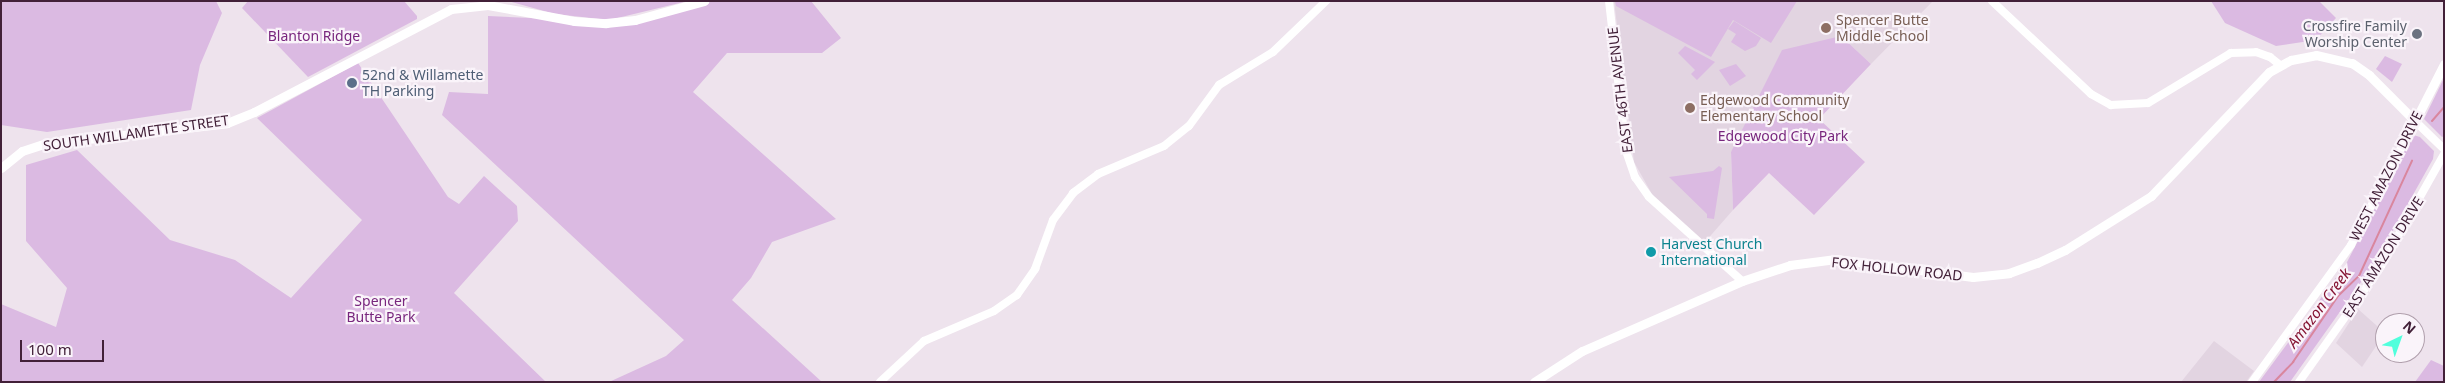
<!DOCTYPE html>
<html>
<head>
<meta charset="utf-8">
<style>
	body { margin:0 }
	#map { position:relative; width:2445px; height:383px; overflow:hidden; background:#eee3ed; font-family:"Noto Sans",sans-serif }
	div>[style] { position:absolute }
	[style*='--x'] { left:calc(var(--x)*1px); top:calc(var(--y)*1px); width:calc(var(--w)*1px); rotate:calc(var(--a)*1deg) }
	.built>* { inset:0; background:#e2d4e1 }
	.green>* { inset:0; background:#dbbae2 }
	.stream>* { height:2px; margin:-1px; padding:0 1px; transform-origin:1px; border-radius:1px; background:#d9869e }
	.tertiary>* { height:8px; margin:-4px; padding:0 4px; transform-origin:4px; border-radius:4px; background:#fff }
	.secondary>* { height:9px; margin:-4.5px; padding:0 4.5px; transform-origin:4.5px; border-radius:4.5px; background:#fff }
	.dots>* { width:14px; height:14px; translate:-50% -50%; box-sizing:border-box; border:2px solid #faf4fa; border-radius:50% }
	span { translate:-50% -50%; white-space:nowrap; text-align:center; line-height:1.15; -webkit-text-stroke:4.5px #faf4fa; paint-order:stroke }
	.education-label { font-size:14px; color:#785e54 }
	.left { translate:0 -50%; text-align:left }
	.worship-label { font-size:14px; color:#5b616d }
	.right { translate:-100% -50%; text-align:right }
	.park-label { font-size:14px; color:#78267d }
	.service-label { font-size:14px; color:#4e5e75 }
	.street-label { font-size:14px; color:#422038 }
	.culture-label { font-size:14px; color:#0d838f }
	.water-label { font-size:15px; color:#851433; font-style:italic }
	.frame { position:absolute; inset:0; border:2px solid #422038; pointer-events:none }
	.north { position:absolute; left:2375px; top:313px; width:50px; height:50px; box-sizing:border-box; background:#faf4fa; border:1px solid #b09fac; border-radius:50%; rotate:42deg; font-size:14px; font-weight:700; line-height:20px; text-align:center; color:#422038 }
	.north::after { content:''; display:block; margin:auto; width:18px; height:22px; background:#50ffdc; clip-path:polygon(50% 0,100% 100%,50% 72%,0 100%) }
	.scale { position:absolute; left:20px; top:340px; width:84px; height:22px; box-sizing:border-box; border:2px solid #422038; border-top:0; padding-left:6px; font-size:15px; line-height:18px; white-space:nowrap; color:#422038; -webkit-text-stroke:4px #faf4fa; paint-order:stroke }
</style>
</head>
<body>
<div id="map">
	<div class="built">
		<div style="clip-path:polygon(1614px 1px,1933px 1px,1871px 64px,1841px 36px,1731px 152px,1733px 210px,1705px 242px,1652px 194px,1634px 162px)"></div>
		<div style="clip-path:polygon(2358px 309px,2385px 333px,2362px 367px,2336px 343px)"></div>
		<div style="clip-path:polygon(2214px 341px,2254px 371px,2246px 382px,2181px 382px)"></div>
	</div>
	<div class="green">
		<div style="clip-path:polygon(1px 1px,216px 1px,222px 13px,200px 65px,191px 110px,47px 132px,1px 125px)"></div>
		<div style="clip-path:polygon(248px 1px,404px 1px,417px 16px,417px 19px,308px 77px,242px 8px)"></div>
		<div style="clip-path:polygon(508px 1px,592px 2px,688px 1px,609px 20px,555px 14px)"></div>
		<div style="clip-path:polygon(704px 1px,811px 1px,841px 38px,822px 53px,727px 53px,693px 92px,836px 219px,772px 242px,751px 278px,732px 300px,822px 382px,609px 382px,666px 356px,684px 340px,442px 115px,449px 92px,488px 94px,488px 16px,620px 22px)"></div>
		<div style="clip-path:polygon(1615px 1px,1797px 1px,1771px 43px,1733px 20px,1711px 57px,1616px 6px)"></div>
		<div style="clip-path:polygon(2211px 1px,2319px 1px,2336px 18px,2316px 40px,2276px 46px,2225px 23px)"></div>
		<div style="clip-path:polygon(1734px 21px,1761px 38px,1756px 46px,1745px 51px,1731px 42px,1736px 34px,1728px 29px)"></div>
		<div style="clip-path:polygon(1841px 36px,1871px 64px,1819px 119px,1865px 162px,1814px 215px,1769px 173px,1733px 210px,1731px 152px,1782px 50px)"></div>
		<div style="clip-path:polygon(1685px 46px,1715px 62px,1697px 80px,1691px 74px,1695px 70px,1678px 53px)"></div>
		<div style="clip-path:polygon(2385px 56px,2402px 64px,2392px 82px,2376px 69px)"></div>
		<div style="clip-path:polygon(358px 63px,448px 197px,459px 204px,484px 176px,517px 206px,518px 221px,454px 293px,546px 382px,1px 382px,1px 304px,56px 327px,67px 288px,26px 241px,26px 165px,77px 150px,170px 240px,235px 260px,291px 298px,362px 220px,257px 118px)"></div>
		<div style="clip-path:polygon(1736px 64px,1746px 76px,1730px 86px,1719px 70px)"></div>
		<div style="clip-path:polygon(2444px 78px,2444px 136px,2442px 137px,2424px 119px)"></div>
		<div style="clip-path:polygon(2413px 135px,2420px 137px,2434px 151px,2433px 159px,2376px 261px,2290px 382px,2259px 382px,2346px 264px)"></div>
		<div style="clip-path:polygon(1719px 166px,1722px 168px,1714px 219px,1707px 218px,1707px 214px,1669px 177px,1713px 171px)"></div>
		<div style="clip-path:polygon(2431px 360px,2444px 366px,2444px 382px,2415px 382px)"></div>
	</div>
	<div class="stream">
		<div style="--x:2432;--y:121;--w:18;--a:-49"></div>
		<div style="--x:2274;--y:382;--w:28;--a:-46"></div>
		<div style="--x:2293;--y:362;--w:80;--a:-55.7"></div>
		<div style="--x:2338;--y:296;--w:29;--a:-44"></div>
		<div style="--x:2359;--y:276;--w:127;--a:-65.3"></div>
	</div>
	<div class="tertiary">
		<div style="--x:1609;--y:1;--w:151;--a:83.5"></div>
		<div style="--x:1626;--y:151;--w:28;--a:71"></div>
		<div style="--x:1635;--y:177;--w:24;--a:55"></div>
		<div style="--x:1649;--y:197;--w:125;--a:42.1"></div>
		<div style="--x:1992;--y:1;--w:136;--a:43.2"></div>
		<div style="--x:2091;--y:94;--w:23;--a:29"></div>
		<div style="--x:2111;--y:105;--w:37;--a:-3"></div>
		<div style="--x:2148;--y:103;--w:97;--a:-31.1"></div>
		<div style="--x:2231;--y:53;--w:25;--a:-2"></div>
		<div style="--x:2256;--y:52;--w:15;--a:20"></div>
		<div style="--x:2270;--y:57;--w:13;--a:39"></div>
		<div style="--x:880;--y:382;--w:60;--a:-43"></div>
		<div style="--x:924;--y:341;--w:76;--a:-23.2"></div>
		<div style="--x:994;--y:311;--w:28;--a:-35"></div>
		<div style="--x:1017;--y:295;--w:32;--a:-55"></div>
		<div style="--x:1035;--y:269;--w:52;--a:-69.8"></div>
		<div style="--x:1053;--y:220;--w:34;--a:-53"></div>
		<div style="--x:1073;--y:193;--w:31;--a:-37"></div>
		<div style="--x:1098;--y:174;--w:72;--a:-23"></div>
		<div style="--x:1164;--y:146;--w:32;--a:-39"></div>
		<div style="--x:1189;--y:126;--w:51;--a:-53.8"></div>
		<div style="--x:1219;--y:85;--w:63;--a:-31.4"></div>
		<div style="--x:1273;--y:52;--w:74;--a:-43.9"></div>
		<div style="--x:2252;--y:382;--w:169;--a:-54.1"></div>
		<div style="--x:2351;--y:245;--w:140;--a:-62.7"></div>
		<div style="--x:2415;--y:121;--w:40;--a:44"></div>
		<div style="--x:2299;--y:382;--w:142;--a:-54.7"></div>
		<div style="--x:2381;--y:266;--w:129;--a:-60.6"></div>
	</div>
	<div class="secondary">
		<div style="--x:1;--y:168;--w:27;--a:-39"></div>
		<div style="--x:22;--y:151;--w:23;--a:-18"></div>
		<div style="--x:44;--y:144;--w:184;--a:-6.5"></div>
		<div style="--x:227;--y:123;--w:29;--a:-22"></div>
		<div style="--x:254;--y:112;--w:222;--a:-27.6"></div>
		<div style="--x:451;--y:9;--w:37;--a:-6"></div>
		<div style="--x:488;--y:5;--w:87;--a:10.5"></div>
		<div style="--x:574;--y:21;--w:32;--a:4"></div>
		<div style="--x:606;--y:23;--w:29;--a:-6"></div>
		<div style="--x:635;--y:20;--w:72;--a:-15.4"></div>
		<div style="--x:1534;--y:382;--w:57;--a:-32.9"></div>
		<div style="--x:1582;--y:351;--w:175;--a:-23.6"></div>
		<div style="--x:1742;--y:281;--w:51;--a:-18.4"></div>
		<div style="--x:1790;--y:265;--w:46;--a:-7.4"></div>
		<div style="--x:1836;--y:259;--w:138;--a:7.5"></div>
		<div style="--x:1973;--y:277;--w:36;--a:-6"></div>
		<div style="--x:2009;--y:273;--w:30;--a:-20"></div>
		<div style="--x:2037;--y:263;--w:31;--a:-25"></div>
		<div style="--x:2065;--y:250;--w:102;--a:-32.1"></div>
		<div style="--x:2151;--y:196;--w:171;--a:-46.4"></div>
		<div style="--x:2269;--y:72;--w:25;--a:-29"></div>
		<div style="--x:2291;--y:60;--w:25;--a:-11"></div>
		<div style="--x:2316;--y:55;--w:37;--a:13"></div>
		<div style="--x:2352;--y:63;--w:21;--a:35"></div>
		<div style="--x:2369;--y:75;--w:65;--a:45"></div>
		<div style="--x:2415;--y:121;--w:64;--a:-63"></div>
	</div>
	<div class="dots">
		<div style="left:1826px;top:28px;background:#8d6e63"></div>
		<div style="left:2417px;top:34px;background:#6b7280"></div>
		<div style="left:352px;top:83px;background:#5c6f8a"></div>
		<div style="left:1690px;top:108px;background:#8d6e63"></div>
		<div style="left:1651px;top:252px;background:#0f9aa8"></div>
	</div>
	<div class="education-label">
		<span class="left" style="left:1836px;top:28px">Spencer Butte<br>Middle School</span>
		<span class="left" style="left:1700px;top:108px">Edgewood Community<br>Elementary School</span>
	</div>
	<div class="worship-label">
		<span class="right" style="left:2407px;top:34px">Crossfire Family<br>Worship Center</span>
	</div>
	<div class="park-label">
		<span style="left:314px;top:36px">Blanton Ridge</span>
		<span style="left:1783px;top:136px">Edgewood City Park</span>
		<span style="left:381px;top:309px">Spencer<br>Butte Park</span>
	</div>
	<div class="service-label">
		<span class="left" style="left:362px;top:83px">52nd &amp; Willamette<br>TH Parking</span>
	</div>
	<div class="street-label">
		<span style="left:1620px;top:90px;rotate:-97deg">EAST 46TH AVENUE</span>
		<span style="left:136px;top:133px;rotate:-8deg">SOUTH WILLAMETTE STREET</span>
		<span style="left:2386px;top:176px;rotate:-63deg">WEST AMAZON DRIVE</span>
		<span style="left:2383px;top:257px;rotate:-58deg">EAST AMAZON DRIVE</span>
		<span style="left:1897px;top:269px;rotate:6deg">FOX HOLLOW ROAD</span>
	</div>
	<div class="culture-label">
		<span class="left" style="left:1661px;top:252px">Harvest Church<br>International</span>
	</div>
	<div class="water-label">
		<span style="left:2319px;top:308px;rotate:-53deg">Amazon Creek</span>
	</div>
	<div class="frame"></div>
	<div class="north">N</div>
	<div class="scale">100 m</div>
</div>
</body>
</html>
